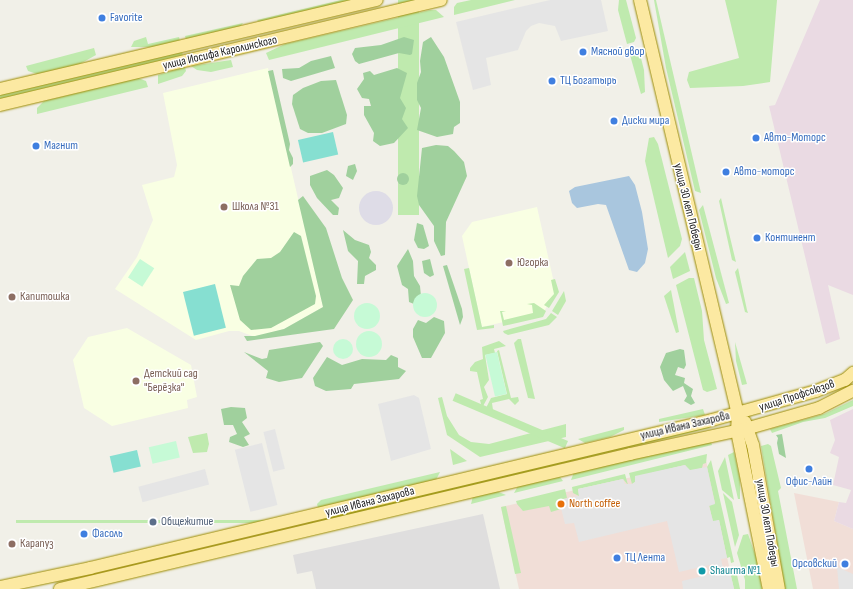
<!DOCTYPE html>
<html>
<head>
<meta charset="utf-8">
<style>
	body { margin:0 }
	#map { position:relative; width:853px; height:589px; overflow:hidden; background:#f1f0e8; font-family:"Sofia Sans Condensed",sans-serif }
	div>[style] { position:absolute }
	[style*='--x'] { left:calc(var(--x)*1px); top:calc(var(--y)*1px); width:calc(var(--w)*1px); rotate:calc(var(--a)*1deg) }
	.residential>* { inset:0; background:#dfdede }
	.commercial>* { inset:0; background:#f1ded7 }
	.industrial>* { inset:0; background:#eadae3 }
	.education>* { inset:0; background:#f9ffe3 }
	.grass>* { inset:0; background:#bfeaae; transform-origin:0 0 }
	.forest>* { inset:0; background:#a0d09d }
	.round { border-radius:50% }
	.park>* { inset:0; background:#c6fad6; transform-origin:0 0 }
	.pitch>* { inset:0; background:#86dfd1; transform-origin:0 0 }
	.parking>* { inset:0; background:#e5e5e5; transform-origin:0 0 }
	.plaza>* { inset:0; background:#dedce7 }
	.water>* { inset:0; background:#a9c6de }
	.roads { filter:drop-shadow(0 0 1px #9d8c00) drop-shadow(0 0 1px #9d8c00) }
	.major>* { height:12px; margin:-6px; padding:0 6px; transform-origin:6px; border-radius:6px; background:#fce9a2 }
	.dots>* { width:11px; height:11px; translate:-50% -50%; box-sizing:border-box; border:2px solid #fff; border-radius:50% }
	span { translate:-50% -50%; white-space:nowrap; text-align:center; line-height:1.15; -webkit-text-stroke:3px #fff; paint-order:stroke }
	.shop-label { font-size:12px; color:#366cbe }
	.left { translate:0 -50%; text-align:left }
	.right { translate:-100% -50%; text-align:right }
	.street-label { font-size:12px; color:#212121 }
	.education-label { font-size:12px; color:#785e54 }
	.food-label { font-size:12px; color:#c56008 }
	.service-label { font-size:12px; color:#4e5e75 }
	.culture-label { font-size:12px; color:#0d838f }
</style>
</head>
<body>
<div id="map">
	<div class="residential">
		<div style="clip-path:polygon(483px 514px,500px 589px,316px 589px,312px 571px,297px 574px,293px 555px)"></div>
	</div>
	<div class="commercial">
		<div style="clip-path:polygon(706px 460px,734px 589px,519px 589px,501px 507px)"></div>
		<div style="clip-path:polygon(794px 493px,839px 502px,834px 521px,853px 529px,853px 589px,813px 589px)"></div>
	</div>
	<div class="industrial">
		<div style="clip-path:polygon(820px 0,853px 0,853px 295px,828px 285px,840px 339px,826px 344px,769px 106px,775px 105px)"></div>
		<div style="clip-path:polygon(853px 409px,853px 529px,834px 521px,839px 502px,846px 503px,851px 490px,833px 485px,839px 457px,830px 453px,835px 440px,830px 420px)"></div>
	</div>
	<div class="education">
		<div style="clip-path:polygon(268px 68px,323px 307px,284px 329px,255px 337px,239px 331px,229px 331px,196px 340px,115px 289px,137px 257px,153px 220px,142px 185px,174px 177px,177px 165px,163px 93px)"></div>
		<div style="clip-path:polygon(537px 207px,556px 292px,543px 313px,482px 327px,462px 236px,472px 222px)"></div>
		<div style="clip-path:polygon(127px 328px,191px 365px,197px 397px,187px 400px,188px 408px,112px 426px,84px 408px,73px 360px,88px 337px)"></div>
	</div>
	<div class="grass">
		<div style="clip-path:polygon(341px 0,354px 0,259px 22px,257px 20px)"></div>
		<div style="left:398px;top:0;width:21px;height:215px"></div>
		<div style="clip-path:polygon(471px 0,515px 0,454px 15px,454px 7px,457px 3px)"></div>
		<div style="clip-path:polygon(619px 0,626px 0,636px 38px,634px 42px,627px 44px,618px 10px)"></div>
		<div style="clip-path:polygon(654px 0,656px 0,701px 193px,695px 191px,666px 68px)"></div>
		<div style="clip-path:polygon(725px 0,777px 0,770px 82px,743px 86px,690px 88px,687px 80px,689px 72px,739px 58px)"></div>
		<div style="clip-path:polygon(430px 10px,436px 10px,444px 17px,269px 60px,266px 53px,285px 44px)"></div>
		<div style="clip-path:polygon(243px 23px,240px 27px,186px 40px,185px 36px)"></div>
		<div style="clip-path:polygon(146px 37px,148px 44px,179px 37px,180px 41px,153px 47px,131px 47px,134px 41px)"></div>
		<div style="clip-path:polygon(94px 48px,96px 55px,78px 65px,37px 74px,28px 71px,26px 66px)"></div>
		<div style="clip-path:polygon(182px 52px,183px 56px,0 100px,0 94px)"></div>
		<div style="clip-path:polygon(633px 53px,641px 58px,644px 70px,645px 92px,641px 94px,630px 55px)"></div>
		<div style="clip-path:polygon(231px 60px,233px 67px,211px 72px,197px 70px,191px 66px)"></div>
		<div style="clip-path:polygon(185px 67px,186px 71px,182px 76px,158px 84px,158px 75px)"></div>
		<div style="clip-path:polygon(138px 78px,146px 81px,148px 87px,37px 114px,37px 108px,44px 101px)"></div>
		<div style="clip-path:polygon(654px 137px,658px 144px,682px 239px,680px 246px,668px 258px,645px 161px,649px 138px)"></div>
		<div style="clip-path:polygon(721px 198px,729px 233px,736px 262px,732px 260px,719px 201px)"></div>
		<div style="clip-path:polygon(703px 205px,729px 303px,726px 304px,716px 278px,699px 210px)"></div>
		<div style="clip-path:polygon(685px 252px,690px 271px,673px 279px,670px 267px)"></div>
		<div style="clip-path:polygon(469px 268px,482px 327px,494px 325px,494px 328px,477px 330px,464px 269px)"></div>
		<div style="clip-path:polygon(738px 268px,747px 310px,748px 313px,745px 312px,735px 272px)"></div>
		<div style="clip-path:polygon(689px 278px,694px 278px,702px 311px,704px 340px,717px 389px,707px 392px,703px 390px,676px 285px)"></div>
		<div style="clip-path:polygon(555px 279px,559px 292px,549px 308px,544px 305px,554px 294px,551px 280px)"></div>
		<div style="clip-path:polygon(671px 290px,679px 332px,676px 333px,664px 296px)"></div>
		<div style="clip-path:polygon(564px 291px,566px 301px,558px 315px,552px 311px)"></div>
		<div style="clip-path:polygon(534px 303px,546px 311px,543px 317px,503px 326px,500px 311px,506px 311px,502px 312px,504px 320px,533px 313px,532px 305px,527px 304px)"></div>
		<div style="clip-path:polygon(551px 313px,557px 317px,549px 325px,508px 335px,504px 333px,503px 331px,546px 319px)"></div>
		<div style="clip-path:polygon(518px 339px,521px 339px,535px 399px,528px 398px,514px 343px)"></div>
		<div style="clip-path:polygon(499px 341px,506px 346px,494px 349px,495px 353px,485px 355px,489px 380px,484px 387px,488px 397px,482px 408px,480px 400px,483px 399px,477px 372px,470px 371px,470px 368px,475px 362px,483px 359px,482px 347px)"></div>
		<div style="clip-path:polygon(735px 342px,747px 384px,742px 385px,736px 361px)"></div>
		<div style="clip-path:polygon(499px 350px,511px 398px,518px 397px,519px 401px,515px 405px,509px 399px,492px 403px,493px 410px,489px 411px,485px 410px,491px 398px,507px 394px,497px 351px)"></div>
		<div style="clip-path:polygon(442px 397px,447px 416px,459px 435px,471px 442px,489px 444px,566px 424px,566px 437px,480px 457px,447px 435px,438px 398px)"></div>
		<div style="clip-path:polygon(853px 400px,853px 406px,825px 418px,803px 422px,772px 433px,770px 429px,824px 414px)"></div>
		<div style="clip-path:polygon(703px 409px,705px 415px,659px 422px,659px 419px)"></div>
		<div style="clip-path:polygon(708px 424px,709px 428px,324px 521px,323px 518px)"></div>
		<div style="clip-path:polygon(624px 427px,624px 430px,610px 437px,585px 443px,578px 439px)"></div>
		<div style="clip-path:polygon(207px 433px,209px 444px,207px 452px,193px 453px,188px 437px)"></div>
		<div style="left:568px;top:441px;width:8px;height:122px;rotate:113deg"></div>
		<div style="clip-path:polygon(711px 442px,712px 445px,571px 480px,574px 472px)"></div>
		<div style="clip-path:polygon(768px 444px,771px 446px,781px 488px,778px 491px,797px 589px,785px 589px,761px 446px)"></div>
		<div style="clip-path:polygon(450px 449px,467px 461px,453px 465px)"></div>
		<div style="clip-path:polygon(734px 452px,740px 479px,740px 499px,738px 499px,728px 455px)"></div>
		<div style="clip-path:polygon(707px 454px,706px 463px,703px 464px,702px 468px,690px 471px,685px 465px,635px 477px,635px 482px,632px 484px,629px 473px)"></div>
		<div style="clip-path:polygon(725px 457px,734px 500px,722px 490px,718px 471px)"></div>
		<div style="clip-path:polygon(711px 460px,734px 562px,731px 563px,730px 557px,727px 558px,719px 520px,713px 522px,709px 505px,715px 503px,707px 467px)"></div>
		<div style="clip-path:polygon(440px 472px,436px 480px,318px 508px,317px 504px,321px 500px)"></div>
		<div style="clip-path:polygon(625px 474px,628px 485px,623px 479px,578px 489px,579px 496px,573px 493px,572px 487px)"></div>
		<div style="clip-path:polygon(560px 477px,563px 481px,514px 493px,519px 484px)"></div>
		<div style="clip-path:polygon(565px 489px,567px 498px,559px 500px,561px 509px,551px 512px,549px 506px,523px 511px,517px 504px,516px 501px)"></div>
		<div style="clip-path:polygon(496px 491px,506px 495px,471px 504px,473px 496px)"></div>
		<div style="clip-path:polygon(723px 493px,732px 502px,739px 535px,735px 547px)"></div>
		<div style="clip-path:polygon(506px 506px,521px 573px,515px 574px,501px 507px)"></div>
		<div style="left:313px;top:520px;width:3px;height:297px;rotate:90deg"></div>
		<div style="clip-path:polygon(748px 534px,756px 557px,762px 589px,745px 589px,745px 580px,737px 553px,743px 535px)"></div>
		<div style="clip-path:polygon(736px 570px,740px 589px,734px 589px,730px 572px)"></div>
	</div>
	<div class="forest">
		<div style="clip-path:polygon(404px 37px,414px 40px,412px 54px,410px 55px,399px 53px,359px 64px,355px 61px,352px 54px,355px 48px,381px 45px)"></div>
		<div style="clip-path:polygon(431px 37px,444px 57px,460px 102px,460px 123px,454px 127px,453px 134px,437px 137px,417px 130px,421px 108px,417px 100px,417px 83px,421px 72px,420px 61px,423px 42px)"></div>
		<div style="clip-path:polygon(331px 56px,335px 68px,291px 81px,283px 78px,282px 69px,299px 68px,311px 61px)"></div>
		<div style="clip-path:polygon(397px 68px,407px 73px,400px 98px,406px 108px,402px 119px,408px 128px,394px 143px,380px 146px,373px 141px,374px 133px,364px 115px,364px 106px,371px 106px,369px 99px,362px 98px,357px 89px,364px 79px,363px 73px,370px 71px,374px 75px)"></div>
		<div style="clip-path:polygon(273px 70px,290px 144px,289px 150px,293px 158px,293px 164px,290px 167px,268px 71px)"></div>
		<div style="clip-path:polygon(336px 80px,347px 115px,346px 124px,322px 133px,308px 133px,300px 129px,292px 104px,293px 95px,303px 88px,321px 81px)"></div>
		<div style="clip-path:polygon(436px 145px,448px 146px,454px 151px,464px 162px,467px 176px,446px 222px,445px 255px,441px 256px,434px 241px,434px 226px,419px 205px,417px 196px,422px 148px)"></div>
		<div style="clip-path:polygon(355px 164px,357px 171px,353px 180px,346px 176px,348px 166px)"></div>
		<div style="clip-path:polygon(327px 170px,334px 175px,343px 188px,339px 198px,331px 200px,339px 208px,338px 215px,333px 215px,317px 198px,310px 185px,310px 176px)"></div>
		<div class="round" style="left:397px;top:173px;width:12px;height:12px"></div>
		<div style="clip-path:polygon(303px 196px,326px 228px,342px 278px,353px 300px,334px 329px,247px 341px,244px 336px,255px 336px,284px 329px,323px 307px,298px 200px)"></div>
		<div style="clip-path:polygon(417px 223px,423px 225px,429px 246px,424px 249px,418px 248px,414px 240px)"></div>
		<div style="clip-path:polygon(343px 230px,355px 240px,369px 245px,371px 252px,369px 258px,376px 265px,376px 270px,365px 276px,364px 284px,357px 284px,358px 261px,348px 251px)"></div>
		<div style="clip-path:polygon(294px 232px,301px 236px,316px 296px,315px 304px,271px 328px,251px 330px,240px 320px,230px 285px,239px 286px,243px 276px,257px 259px,271px 258px,280px 252px)"></div>
		<div style="clip-path:polygon(408px 249px,413px 261px,414px 276px,420px 286px,421px 296px,414px 304px,409px 302px,408px 289px,402px 285px,397px 266px)"></div>
		<div style="clip-path:polygon(430px 259px,434px 275px,430px 277px,424px 273px,422px 261px)"></div>
		<div style="clip-path:polygon(447px 265px,462px 309px,463px 317px,460px 325px,443px 266px)"></div>
		<div style="clip-path:polygon(434px 317px,444px 321px,445px 333px,431px 358px,422px 358px,413px 337px,413px 329px,418px 320px,426px 323px)"></div>
		<div style="clip-path:polygon(320px 342px,323px 346px,302px 378px,279px 382px,266px 378px,268px 371px,244px 352px,262px 359px,267px 358px,269px 350px)"></div>
		<div style="clip-path:polygon(680px 349px,684px 350px,686px 365px,684px 369px,678px 367px,675px 375px,685px 378px,684px 383px,693px 389px,691px 396px,695px 403px,691px 405px,684px 401px,687px 396px,683px 386px,673px 391px,664px 380px,660px 367px,666px 353px)"></div>
		<div style="clip-path:polygon(391px 355px,398px 358px,398px 367px,406px 371px,399px 379px,354px 384px,351px 389px,326px 391px,315px 386px,313px 378px,327px 357px,342px 365px,362px 359px,386px 360px)"></div>
		<div style="clip-path:polygon(231px 407px,245px 408px,247px 418px,242px 422px,250px 434px,244px 437px,249px 445px,243px 447px,229px 442px,230px 437px,237px 434px,233px 425px,224px 425px,221px 409px)"></div>
		<div style="clip-path:polygon(782px 434px,786px 458px,779px 454px,777px 443px,778px 438px,776px 435px)"></div>
	</div>
	<div class="park">
		<div style="left:140px;top:259px;width:17px;height:22px;rotate:33deg"></div>
		<div class="round" style="left:413px;top:293px;width:24px;height:24px"></div>
		<div class="round" style="left:354px;top:303px;width:26px;height:26px"></div>
		<div class="round" style="left:356px;top:331px;width:26px;height:26px"></div>
		<div class="round" style="left:333px;top:339px;width:20px;height:20px"></div>
		<div style="left:497px;top:352px;width:43px;height:12px;rotate:77deg"></div>
		<div style="left:176px;top:441px;width:17px;height:28px;rotate:77deg"></div>
	</div>
	<div class="pitch">
		<div style="left:333px;top:132px;width:23px;height:36px;rotate:77deg"></div>
		<div style="left:215px;top:284px;width:45px;height:33px;rotate:76deg"></div>
		<div style="left:137px;top:450px;width:17px;height:28px;rotate:77deg"></div>
	</div>
	<div class="parking">
		<div style="clip-path:polygon(550px 0,601px 0,608px 31px,561px 41px,555px 26px,539px 23px,531px 26px,526px 31px,518px 50px,486px 58px,491px 85px,473px 90px,456px 22px)"></div>
		<div style="clip-path:polygon(414px 395px,419px 398px,431px 449px,391px 461px,378px 404px)"></div>
		<div style="left:275px;top:429px;width:41px;height:12px;rotate:76deg"></div>
		<div style="left:262px;top:443px;width:64px;height:28px;rotate:76deg"></div>
		<div style="clip-path:polygon(685px 465px,690px 470px,707px 467px,715px 504px,709px 506px,713px 521px,719px 520px,727px 558px,721px 559px,724px 573px,730px 572px,734px 589px,683px 589px,682px 581px,716px 573px,714px 564px,679px 572px,667px 521px,579px 542px,574px 523px,565px 524px,559px 500px,579px 496px,578px 489px,623px 479px,625px 484px,632px 484px,635px 482px,635px 476px)"></div>
		<div style="left:205px;top:469px;width:16px;height:69px;rotate:75deg"></div>
		<div style="clip-path:polygon(837px 567px,853px 574px,853px 589px,839px 589px)"></div>
	</div>
	<div class="plaza">
		<div class="round" style="left:359px;top:191px;width:34px;height:34px"></div>
	</div>
	<div class="water">
		<div style="clip-path:polygon(629px 176px,635px 185px,642px 212px,648px 249px,645px 263px,637px 272px,629px 270px,606px 205px,598px 204px,577px 208px,572px 203px,569px 191px,575px 187px)"></div>
	</div>
	<div class="roads">
		<div class="major">
			<div style="--x:640;--y:0;--w:424;--a:76.7"></div>
			<div style="--x:738;--y:413;--w:18;--a:93"></div>
			<div style="--x:737;--y:431;--w:161;--a:78.6"></div>
			<div style="--x:0;--y:89;--w:387;--a:-13.3"></div>
			<div style="--x:0;--y:105;--w:453;--a:-13.4"></div>
			<div style="--x:745;--y:422;--w:24;--a:71"></div>
			<div style="--x:753;--y:445;--w:146;--a:79.8"></div>
			<div style="--x:0;--y:587;--w:92;--a:-11.9"></div>
			<div style="--x:90;--y:568;--w:639;--a:-13.38"></div>
			<div style="--x:712;--y:420;--w:108;--a:-15.6"></div>
			<div style="--x:816;--y:391;--w:31;--a:-21"></div>
			<div style="--x:845;--y:380;--w:11;--a:-41"></div>
			<div style="--x:60;--y:589;--w:586;--a:-13.32"></div>
			<div style="--x:630;--y:454;--w:122;--a:-12.3"></div>
			<div style="--x:749;--y:428;--w:73;--a:-15.9"></div>
			<div style="--x:819;--y:408;--w:38;--a:-27"></div>
		</div>
	</div>
	<div class="dots">
		<div style="left:102px;top:18px;background:#3f7fe0"></div>
		<div style="left:583px;top:52px;background:#3f7fe0"></div>
		<div style="left:552px;top:81px;background:#3f7fe0"></div>
		<div style="left:614px;top:121px;background:#3f7fe0"></div>
		<div style="left:756px;top:138px;background:#3f7fe0"></div>
		<div style="left:36px;top:146px;background:#3f7fe0"></div>
		<div style="left:726px;top:172px;background:#3f7fe0"></div>
		<div style="left:224px;top:207px;background:#8d6e63"></div>
		<div style="left:757px;top:238px;background:#3f7fe0"></div>
		<div style="left:509px;top:263px;background:#8d6e63"></div>
		<div style="left:12px;top:297px;background:#8d6e63"></div>
		<div style="left:136px;top:381px;background:#8d6e63"></div>
		<div style="left:809px;top:469px;background:#3f7fe0"></div>
		<div style="left:561px;top:504px;background:#e8710a"></div>
		<div style="left:153px;top:522px;background:#5c6f8a"></div>
		<div style="left:84px;top:534px;background:#3f7fe0"></div>
		<div style="left:12px;top:544px;background:#8d6e63"></div>
		<div style="left:617px;top:558px;background:#3f7fe0"></div>
		<div style="left:845px;top:564px;background:#3f7fe0"></div>
		<div style="left:702px;top:571px;background:#0f9aa8"></div>
	</div>
	<div class="shop-label">
		<span class="left" style="left:110px;top:18px">Favorite</span>
		<span class="left" style="left:591px;top:52px">Мясной двор</span>
		<span class="left" style="left:560px;top:81px">ТЦ Богатырь</span>
		<span class="left" style="left:622px;top:121px">Диски мира</span>
		<span class="left" style="left:764px;top:138px">Авто-Моторс</span>
		<span class="left" style="left:44px;top:146px">Магнит</span>
		<span class="left" style="left:734px;top:172px">Авто-моторс</span>
		<span class="left" style="left:765px;top:238px">Континент</span>
		<span style="left:809px;top:482px">Офис-Лайн</span>
		<span class="left" style="left:92px;top:534px">Фасоль</span>
		<span class="left" style="left:625px;top:558px">ТЦ Лента</span>
		<span class="right" style="left:837px;top:564px">Орсовский</span>
	</div>
	<div class="street-label">
		<span style="left:220px;top:53px;rotate:-13deg">улица Иосифа Каролинского</span>
		<span style="left:688px;top:207px;rotate:76deg">улица 30 лет Победы</span>
		<span style="left:797px;top:396px;rotate:-18deg">улица Профсоюзов</span>
		<span style="left:685px;top:426px;rotate:-13deg">улица Ивана Захарова</span>
		<span style="left:370px;top:502px;rotate:-14deg">улица Ивана Захарова</span>
		<span style="left:767px;top:523px;rotate:80deg">улица 30 лет Победы</span>
	</div>
	<div class="education-label">
		<span class="left" style="left:232px;top:207px">Школа №31</span>
		<span class="left" style="left:517px;top:263px">Югорка</span>
		<span class="left" style="left:20px;top:297px">Капитошка</span>
		<span class="left" style="left:144px;top:381px">Детский сад<br>"Берёзка"</span>
		<span class="left" style="left:20px;top:544px">Карапуз</span>
	</div>
	<div class="food-label">
		<span class="left" style="left:569px;top:504px">North coffee</span>
	</div>
	<div class="service-label">
		<span class="left" style="left:161px;top:522px">Общежитие</span>
	</div>
	<div class="culture-label">
		<span class="left" style="left:710px;top:571px">Shaurma №1</span>
	</div>
</div>
</body>
</html>
